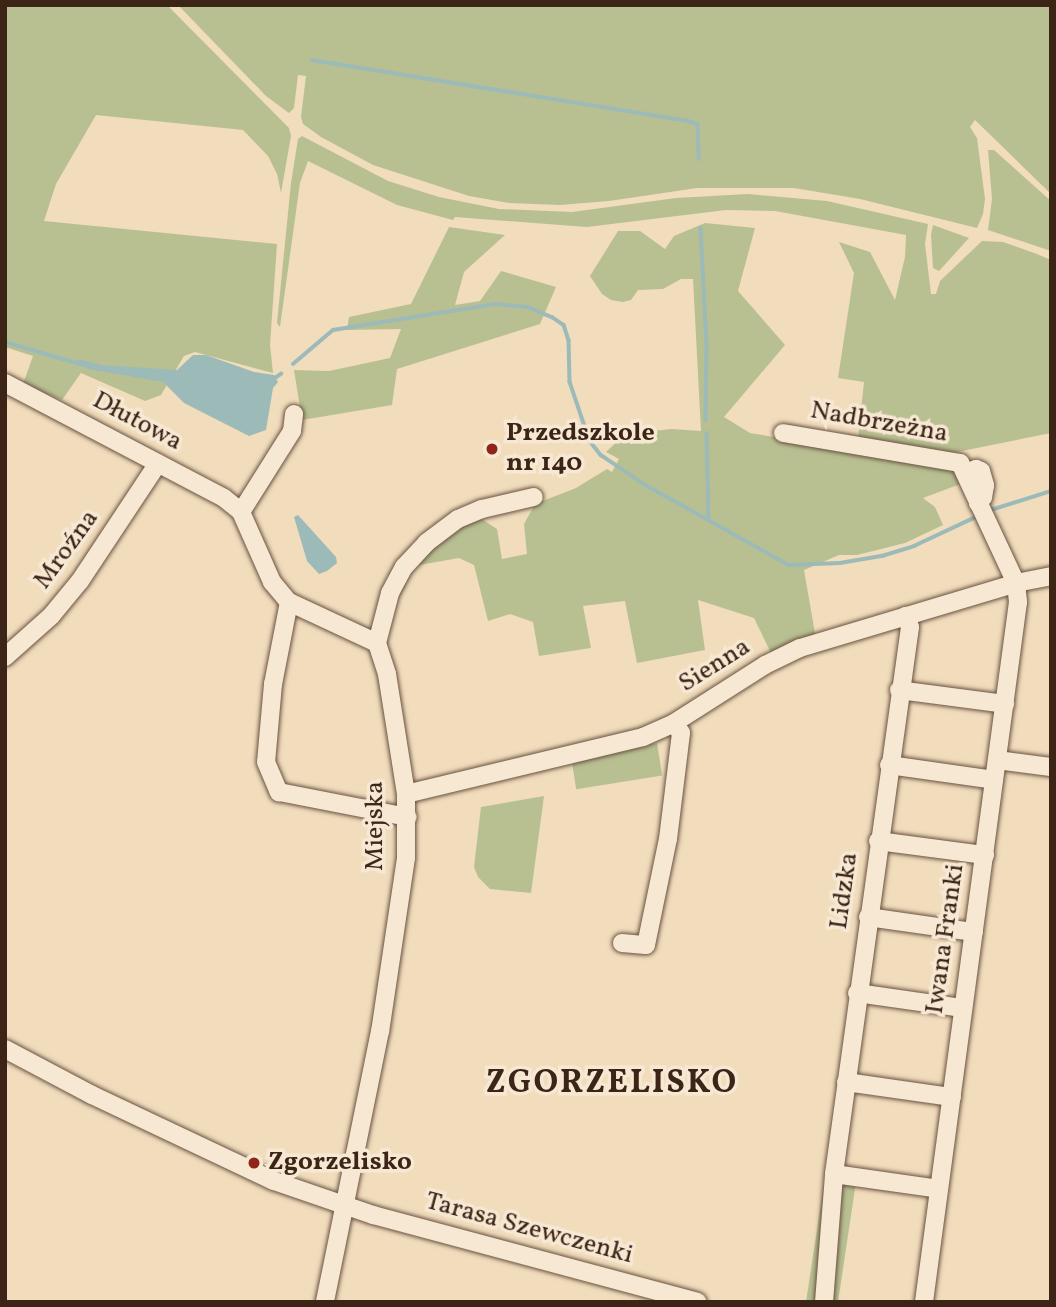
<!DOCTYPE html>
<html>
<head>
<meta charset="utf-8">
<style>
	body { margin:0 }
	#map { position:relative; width:1056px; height:1307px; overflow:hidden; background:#f1dcbc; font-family:Vollkorn,serif }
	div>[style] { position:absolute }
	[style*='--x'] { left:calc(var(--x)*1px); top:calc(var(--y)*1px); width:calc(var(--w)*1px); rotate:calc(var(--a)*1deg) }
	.green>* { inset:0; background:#b8c092; transform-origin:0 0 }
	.water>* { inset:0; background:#9cbab8 }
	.stream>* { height:3.5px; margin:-1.75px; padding:0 1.75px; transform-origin:1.75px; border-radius:1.75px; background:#9cbab8 }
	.roads { filter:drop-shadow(0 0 2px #695240) drop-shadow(0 0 2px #695240) }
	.minor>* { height:18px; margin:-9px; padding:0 9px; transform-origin:9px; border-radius:9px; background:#f6e8d3 }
	.dots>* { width:19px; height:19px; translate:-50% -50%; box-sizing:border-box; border:4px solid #f6e8d3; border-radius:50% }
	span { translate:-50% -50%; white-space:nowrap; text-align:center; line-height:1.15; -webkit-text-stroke:7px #f6e8d3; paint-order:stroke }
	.street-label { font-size:26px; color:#3c2417 }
	.poi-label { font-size:26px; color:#3c2417; font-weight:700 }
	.left { translate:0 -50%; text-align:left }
	.district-label { font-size:33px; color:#3c2417; font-weight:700; letter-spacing:2px }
	.frame { position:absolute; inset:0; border:7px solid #3c2417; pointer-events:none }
</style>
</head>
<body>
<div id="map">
	<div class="green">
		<div style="clip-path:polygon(5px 5px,167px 5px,289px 128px,291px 136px,281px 193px,277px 174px,268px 156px,243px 130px,96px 115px,56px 184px,44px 221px,277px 244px,270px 345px,273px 373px,195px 352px,184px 356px,161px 395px,145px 401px,81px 373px,62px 400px,23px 384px,33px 356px,5px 347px)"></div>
		<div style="clip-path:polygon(178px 5px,1051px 5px,1051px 194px,975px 120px,970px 127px,977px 138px,985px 199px,983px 214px,977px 228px,860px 199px,794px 188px,697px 188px,609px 201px,560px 205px,509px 203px,469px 196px,373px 165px,321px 137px,303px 124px,301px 117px,306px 76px,298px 75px,294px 108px,289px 113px,266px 96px)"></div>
		<div style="clip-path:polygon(302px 136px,388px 181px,439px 197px,499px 209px,572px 212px,676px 198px,748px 194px,827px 201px,928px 224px,925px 244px,931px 294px,936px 294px,940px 281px,982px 241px,1003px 242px,1037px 254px,1051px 260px,1051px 433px,947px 454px,858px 439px,864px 382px,838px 378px,854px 273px,839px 242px,870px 252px,895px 300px,905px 257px,906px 235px,775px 211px,726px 210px,587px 227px,455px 217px,453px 220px,397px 205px,308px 161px,300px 183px,280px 327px,277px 323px,291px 183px,298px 139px)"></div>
		<div style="clip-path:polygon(988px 150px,994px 150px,1051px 201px,1051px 251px,988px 230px,992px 199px)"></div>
		<div style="clip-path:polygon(705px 223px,755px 228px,738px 291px,785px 345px,724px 417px,750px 433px,958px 468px,963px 483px,923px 498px,935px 507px,943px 525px,905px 543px,857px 555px,839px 555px,804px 570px,816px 639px,771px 653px,754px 618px,698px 600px,705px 650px,637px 663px,625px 601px,583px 606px,591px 648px,539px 656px,533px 622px,510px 614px,488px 621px,474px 565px,459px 558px,414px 566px,401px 595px,393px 593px,415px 557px,477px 516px,497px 529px,502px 559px,527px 554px,524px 524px,535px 504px,576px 488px,607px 469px,612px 472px,619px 459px,606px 452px,639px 421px,643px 432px,672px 429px,701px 431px,693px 279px,681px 279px,663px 289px,638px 290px,631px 300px,623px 302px,611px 300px,602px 294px,590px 276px,618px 231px,640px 231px,665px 249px,674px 236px)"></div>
		<div style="clip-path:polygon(933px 225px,969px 238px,939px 271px,933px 268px,931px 235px)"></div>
		<div style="clip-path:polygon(449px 227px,505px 235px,464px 272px,455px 305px,480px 301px,501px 271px,556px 287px,540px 324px,397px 369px,392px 405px,302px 420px,294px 370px,329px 371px,390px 358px,401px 329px,347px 330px,349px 317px,411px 304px)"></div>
		<div style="left:657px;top:743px;width:33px;height:87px;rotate:81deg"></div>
		<div style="clip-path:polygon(544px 796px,531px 893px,490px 889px,478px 877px,474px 867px,481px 807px)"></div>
		<div style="clip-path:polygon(825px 1177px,828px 1178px,819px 1302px,806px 1302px)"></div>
		<div style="clip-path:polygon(846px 1181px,856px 1182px,838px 1302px,832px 1302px,840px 1189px)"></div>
	</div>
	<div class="water">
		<div style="clip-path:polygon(193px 355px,206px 355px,254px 372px,274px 375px,278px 382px,273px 388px,266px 430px,249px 436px,184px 403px,163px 382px,88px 369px,76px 363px,78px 359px,101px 365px,177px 370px)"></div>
		<div style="clip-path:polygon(298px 515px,336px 557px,337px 563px,327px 571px,319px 574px,307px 561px,294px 517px)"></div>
	</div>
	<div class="stream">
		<div style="--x:312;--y:60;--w:381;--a:9.2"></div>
		<div style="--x:688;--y:121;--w:10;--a:17"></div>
		<div style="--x:698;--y:124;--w:35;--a:88"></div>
		<div style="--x:701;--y:228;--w:118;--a:87.1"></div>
		<div style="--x:707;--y:346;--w:74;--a:90.8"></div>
		<div style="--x:5;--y:342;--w:78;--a:16.3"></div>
		<div style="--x:293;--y:364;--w:52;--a:-40.4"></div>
		<div style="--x:333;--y:330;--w:164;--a:-9.1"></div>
		<div style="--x:495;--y:304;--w:33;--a:5"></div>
		<div style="--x:528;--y:307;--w:26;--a:23"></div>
		<div style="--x:552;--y:317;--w:14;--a:34"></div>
		<div style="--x:564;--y:325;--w:16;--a:72"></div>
		<div style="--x:569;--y:340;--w:42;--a:88.6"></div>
		<div style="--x:570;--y:382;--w:62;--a:71.3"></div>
		<div style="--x:590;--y:441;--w:18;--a:52"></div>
		<div style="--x:601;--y:455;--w:52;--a:34"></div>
		<div style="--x:644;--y:484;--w:166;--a:29.2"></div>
		<div style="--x:789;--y:565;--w:51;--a:-2.2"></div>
		<div style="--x:840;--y:563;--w:43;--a:-9.5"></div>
		<div style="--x:882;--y:556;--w:34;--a:-17"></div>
		<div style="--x:914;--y:546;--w:71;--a:-25.1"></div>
		<div style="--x:272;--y:380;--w:11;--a:-34"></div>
		<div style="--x:707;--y:433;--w:86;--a:88.7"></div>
		<div style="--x:988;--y:511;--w:66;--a:-17.6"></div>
	</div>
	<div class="roads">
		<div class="minor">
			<div style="--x:5;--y:383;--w:247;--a:27.7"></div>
			<div style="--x:224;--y:498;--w:22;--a:39"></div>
			<div style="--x:241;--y:512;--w:77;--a:66.1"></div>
			<div style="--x:272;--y:582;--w:26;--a:50"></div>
			<div style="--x:289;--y:602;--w:97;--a:25"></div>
			<div style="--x:377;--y:643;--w:33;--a:72"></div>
			<div style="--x:387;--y:674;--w:121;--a:81"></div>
			<div style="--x:406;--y:794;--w:64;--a:90"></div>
			<div style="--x:406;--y:858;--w:175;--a:98.5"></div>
			<div style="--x:380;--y:1031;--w:277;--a:101.5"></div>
			<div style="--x:783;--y:433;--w:180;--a:9.6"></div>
			<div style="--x:960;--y:463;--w:132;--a:65"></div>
			<div style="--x:1016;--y:583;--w:19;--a:84"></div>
			<div style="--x:1018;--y:602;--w:706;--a:97.65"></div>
			<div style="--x:965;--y:473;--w:12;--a:-20"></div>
			<div style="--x:976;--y:469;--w:5;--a:22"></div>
			<div style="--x:981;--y:471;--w:15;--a:74"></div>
			<div style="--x:985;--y:485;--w:12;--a:99"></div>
			<div style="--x:983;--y:497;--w:8;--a:130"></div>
			<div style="--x:241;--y:512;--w:96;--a:-57.8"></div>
			<div style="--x:292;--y:431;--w:17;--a:-83"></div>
			<div style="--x:289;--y:602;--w:84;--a:101"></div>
			<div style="--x:273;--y:684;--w:78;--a:95.1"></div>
			<div style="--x:266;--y:762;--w:33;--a:67"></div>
			<div style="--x:279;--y:792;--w:131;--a:11"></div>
			<div style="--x:377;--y:643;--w:52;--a:-75.4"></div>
			<div style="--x:390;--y:593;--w:30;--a:-62"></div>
			<div style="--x:404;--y:567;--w:33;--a:-47"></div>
			<div style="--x:426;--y:543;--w:40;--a:-37"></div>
			<div style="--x:458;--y:519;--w:26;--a:-23"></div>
			<div style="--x:482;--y:509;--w:53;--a:-13"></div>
			<div style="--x:5;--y:657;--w:62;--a:-41.7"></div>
			<div style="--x:51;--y:616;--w:45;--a:-50.4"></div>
			<div style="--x:80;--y:581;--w:141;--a:-56.5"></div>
			<div style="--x:899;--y:690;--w:107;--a:7.5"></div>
			<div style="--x:997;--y:760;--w:54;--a:7.4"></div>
			<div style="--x:889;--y:765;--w:106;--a:8.1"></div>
			<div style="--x:406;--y:794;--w:244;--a:-13.5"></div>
			<div style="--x:643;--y:737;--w:34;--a:-24"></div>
			<div style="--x:674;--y:723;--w:108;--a:-32.5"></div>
			<div style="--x:765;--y:665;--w:39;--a:-26"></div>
			<div style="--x:800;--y:648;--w:226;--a:-16.7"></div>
			<div style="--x:1016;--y:583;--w:36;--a:-11"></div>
			<div style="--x:878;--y:841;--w:108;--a:7.5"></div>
			<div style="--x:868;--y:917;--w:107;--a:8.1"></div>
			<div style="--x:622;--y:943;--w:24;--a:5"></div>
			<div style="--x:646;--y:945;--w:108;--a:-78.3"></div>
			<div style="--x:668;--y:839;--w:107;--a:-83"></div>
			<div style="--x:681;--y:733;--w:12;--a:-125"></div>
			<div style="--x:857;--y:993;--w:107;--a:8.1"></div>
			<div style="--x:5;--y:1049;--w:98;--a:27.9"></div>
			<div style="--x:92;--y:1095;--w:201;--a:25.3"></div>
			<div style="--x:274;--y:1181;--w:105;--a:19"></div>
			<div style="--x:373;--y:1215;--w:336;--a:15"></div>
			<div style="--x:846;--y:1082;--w:107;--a:8.1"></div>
			<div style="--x:834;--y:1174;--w:106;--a:8.1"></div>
			<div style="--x:824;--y:1302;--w:128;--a:-85.5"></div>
			<div style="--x:834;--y:1174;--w:552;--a:-82.09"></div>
			<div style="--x:910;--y:627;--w:12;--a:-110"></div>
		</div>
	</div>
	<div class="dots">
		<div style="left:492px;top:449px;background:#8f2418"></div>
		<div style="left:254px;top:1163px;background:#8f2418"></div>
	</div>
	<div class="street-label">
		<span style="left:137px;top:422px;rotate:28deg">Dłutowa</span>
		<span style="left:879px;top:423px;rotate:10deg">Nadbrzeżna</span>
		<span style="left:67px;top:550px;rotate:-54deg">Mroźna</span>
		<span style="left:715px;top:666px;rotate:-32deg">Sienna</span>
		<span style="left:376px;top:826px;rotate:-90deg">Miejska</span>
		<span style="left:845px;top:891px;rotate:-82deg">Lidzka</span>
		<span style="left:946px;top:939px;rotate:-82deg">Iwana Franki</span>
		<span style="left:529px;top:1229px;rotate:15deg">Tarasa Szewczenki</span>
	</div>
	<div class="poi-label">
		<span class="left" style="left:506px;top:449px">Przedszkole<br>nr 140</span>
		<span class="left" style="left:268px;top:1163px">Zgorzelisko</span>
	</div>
	<div class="district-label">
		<span style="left:612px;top:1085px">ZGORZELISKO</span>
	</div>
	<div class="frame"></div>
</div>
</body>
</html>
